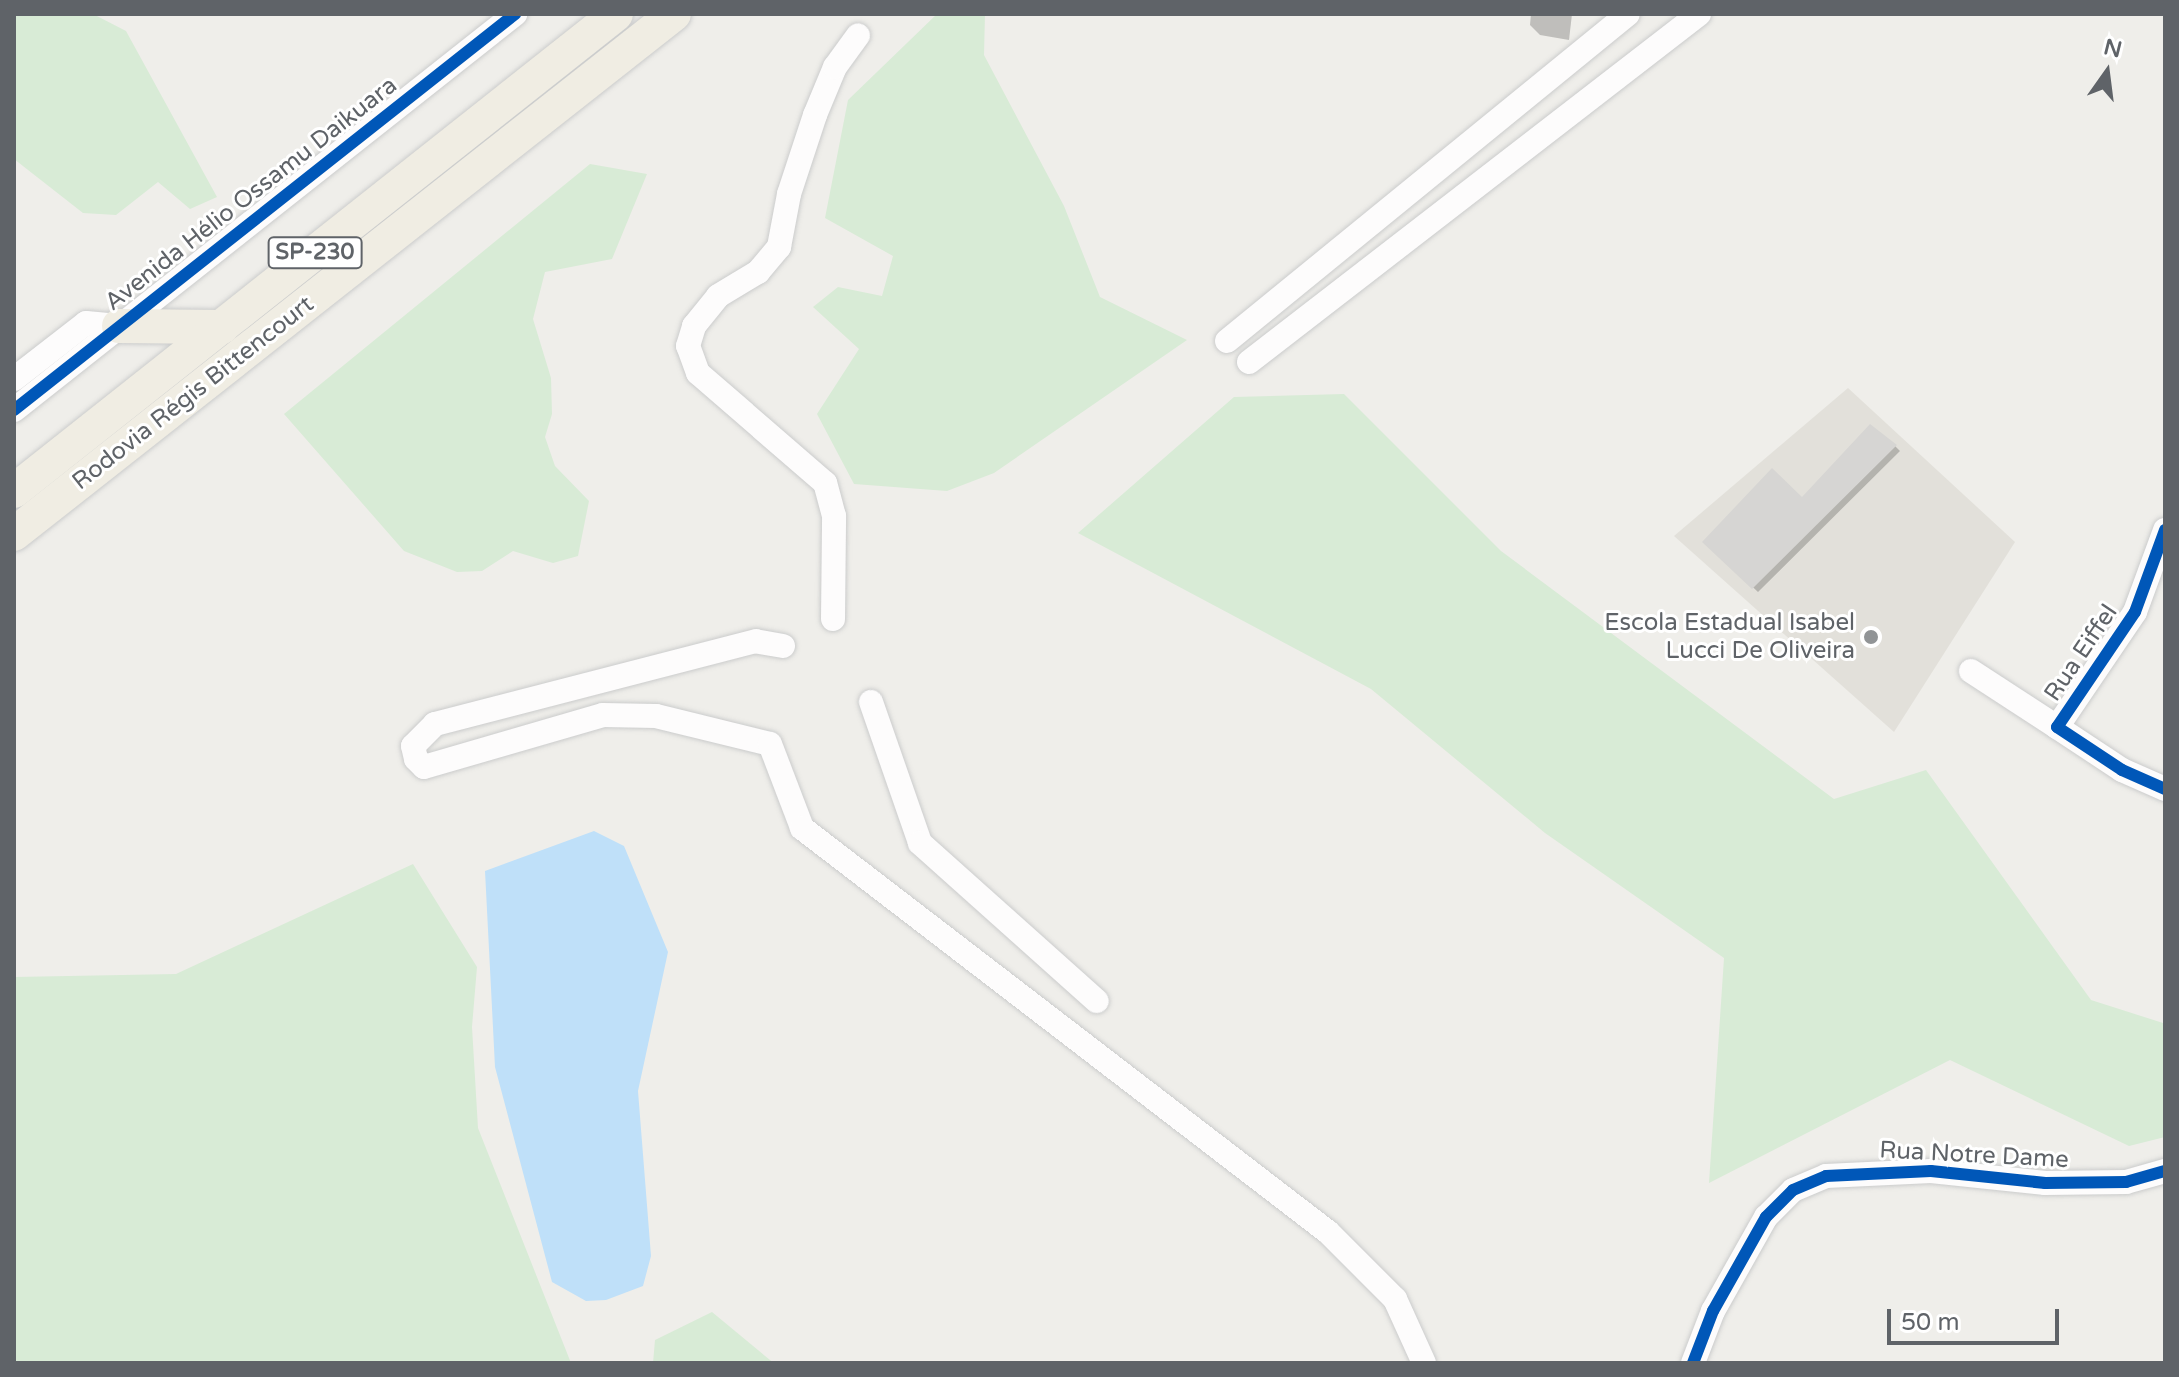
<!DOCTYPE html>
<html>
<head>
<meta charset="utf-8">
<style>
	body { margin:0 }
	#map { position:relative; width:2179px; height:1377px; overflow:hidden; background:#efeeea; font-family:"Varela Round",sans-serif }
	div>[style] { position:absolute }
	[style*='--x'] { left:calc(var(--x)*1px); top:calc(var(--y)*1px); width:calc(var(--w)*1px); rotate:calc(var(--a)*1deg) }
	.education>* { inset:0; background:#e2e0da }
	.green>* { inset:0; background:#d8ebd6 }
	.water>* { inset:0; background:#bfe0f9 }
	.shadow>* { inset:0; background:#0003 }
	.building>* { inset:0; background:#d6d5d3 }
	.roads { filter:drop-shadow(0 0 2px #cbcccc) drop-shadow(0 0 2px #cbcccc) }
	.minor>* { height:24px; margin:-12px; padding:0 12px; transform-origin:12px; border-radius:12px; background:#fdfcfc }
	.highway>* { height:34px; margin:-17px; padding:0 17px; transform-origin:17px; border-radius:17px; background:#f0ede3 }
	.cycleway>* { height:12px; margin:-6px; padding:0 6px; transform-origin:6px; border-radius:6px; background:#0057b8 }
	.dots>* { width:22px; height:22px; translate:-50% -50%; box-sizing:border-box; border:4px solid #fff; border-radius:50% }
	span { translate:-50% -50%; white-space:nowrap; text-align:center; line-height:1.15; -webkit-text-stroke:6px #fff; paint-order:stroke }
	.shield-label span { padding:2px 6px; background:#fff; border:2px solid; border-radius:6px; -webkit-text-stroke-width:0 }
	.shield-label { font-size:22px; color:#5f6368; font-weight:700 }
	.street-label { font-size:24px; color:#5f6368 }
	.poi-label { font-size:24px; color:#5f6368 }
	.right { translate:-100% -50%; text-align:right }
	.frame { position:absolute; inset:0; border:16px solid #5f6368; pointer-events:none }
	.north { position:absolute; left:2067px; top:32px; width:80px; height:80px; -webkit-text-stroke:6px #fff; paint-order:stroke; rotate:14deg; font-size:22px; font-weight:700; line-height:32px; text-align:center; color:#5f6368 }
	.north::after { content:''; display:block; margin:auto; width:28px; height:36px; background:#5f6368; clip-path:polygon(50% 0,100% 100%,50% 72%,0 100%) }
	.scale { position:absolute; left:1887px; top:1309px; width:172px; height:36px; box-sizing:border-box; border:4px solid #5f6368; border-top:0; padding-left:10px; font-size:24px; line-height:28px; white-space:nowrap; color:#5f6368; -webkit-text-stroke:6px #fff; paint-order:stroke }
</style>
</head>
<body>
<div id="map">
	<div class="education">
		<div style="clip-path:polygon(1848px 388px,2015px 542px,1894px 732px,1674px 536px)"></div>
	</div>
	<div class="green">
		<div style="clip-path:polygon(14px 14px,93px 14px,126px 31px,217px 197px,190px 209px,158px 182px,116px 215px,83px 213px,14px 159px)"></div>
		<div style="clip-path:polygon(937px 14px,985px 14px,984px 55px,1064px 206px,1100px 297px,1187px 340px,994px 473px,947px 491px,854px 484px,817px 414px,859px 349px,813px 307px,838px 287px,882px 296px,893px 256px,825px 218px,848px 100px)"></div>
		<div style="clip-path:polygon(590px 164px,647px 174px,612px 259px,545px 272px,533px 319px,551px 378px,552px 414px,545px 437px,555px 466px,589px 501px,578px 556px,553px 563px,513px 551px,482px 571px,457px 572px,404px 551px,284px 414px)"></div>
		<div style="clip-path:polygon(1344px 394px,1501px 551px,1834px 799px,1926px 770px,2091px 1000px,2163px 1023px,2165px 1137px,2129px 1146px,1950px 1060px,1709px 1183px,1724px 958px,1545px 833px,1371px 689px,1078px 533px,1234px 397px)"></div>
		<div style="clip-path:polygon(413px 864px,477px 967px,472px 1027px,478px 1128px,571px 1363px,14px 1363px,14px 977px,176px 974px)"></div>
		<div style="clip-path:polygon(712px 1312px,770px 1360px,774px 1363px,653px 1363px,655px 1340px)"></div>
	</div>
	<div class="water">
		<div style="clip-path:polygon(594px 831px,624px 846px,668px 952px,638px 1091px,651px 1256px,643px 1286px,606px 1300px,586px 1301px,552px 1282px,495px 1067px,485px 871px)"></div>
	</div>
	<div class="shadow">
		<div style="clip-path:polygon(1531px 14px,1572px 14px,1569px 40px,1540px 35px,1530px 25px)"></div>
		<div style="clip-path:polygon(1895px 446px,1900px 451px,1758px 592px,1705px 542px,1802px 499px)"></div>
	</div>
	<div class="building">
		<div style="clip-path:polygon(1870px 424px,1897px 445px,1752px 589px,1702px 542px,1772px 468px,1802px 497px)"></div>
	</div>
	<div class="roads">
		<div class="minor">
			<div style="--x:1227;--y:341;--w:517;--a:-39.2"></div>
			<div style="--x:1249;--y:362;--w:569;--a:-37.72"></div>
			<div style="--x:14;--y:379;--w:91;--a:-37.9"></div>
			<div style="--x:86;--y:323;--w:33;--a:5"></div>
			<div style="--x:14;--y:410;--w:639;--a:-38.32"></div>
			<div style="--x:2165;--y:530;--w:87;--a:110.1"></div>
			<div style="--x:2135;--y:612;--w:139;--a:124.1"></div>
			<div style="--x:2057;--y:727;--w:78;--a:33.5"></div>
			<div style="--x:2122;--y:770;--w:47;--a:23.8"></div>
			<div style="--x:833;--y:619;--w:103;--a:-89.4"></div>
			<div style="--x:834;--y:516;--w:34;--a:-105"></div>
			<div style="--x:825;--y:483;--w:168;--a:-139.1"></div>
			<div style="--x:698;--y:373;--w:29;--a:-110"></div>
			<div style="--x:688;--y:346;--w:21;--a:-73"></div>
			<div style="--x:694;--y:326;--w:38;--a:-51"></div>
			<div style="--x:718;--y:296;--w:47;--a:-31"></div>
			<div style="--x:758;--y:272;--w:33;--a:-50"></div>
			<div style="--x:779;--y:247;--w:54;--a:-79.3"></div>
			<div style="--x:789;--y:194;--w:83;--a:-71.8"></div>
			<div style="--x:815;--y:115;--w:52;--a:-67.4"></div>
			<div style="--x:835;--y:67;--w:39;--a:-54"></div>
			<div style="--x:783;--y:646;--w:27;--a:-170"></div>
			<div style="--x:756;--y:641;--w:332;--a:165.5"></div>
			<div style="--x:435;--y:724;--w:31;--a:135"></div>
			<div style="--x:413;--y:746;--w:13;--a:77"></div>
			<div style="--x:416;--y:759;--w:11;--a:45"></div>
			<div style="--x:424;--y:767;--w:186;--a:-16.2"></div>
			<div style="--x:603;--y:715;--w:53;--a:1.1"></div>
			<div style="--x:656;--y:716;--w:117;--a:13.8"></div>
			<div style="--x:770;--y:744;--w:90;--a:69.1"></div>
			<div style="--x:802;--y:828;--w:663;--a:37.53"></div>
			<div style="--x:1328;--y:1232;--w:95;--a:45"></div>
			<div style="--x:1395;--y:1299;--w:70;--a:65.6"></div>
			<div style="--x:1971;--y:671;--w:103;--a:33.1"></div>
			<div style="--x:871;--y:702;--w:149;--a:70.8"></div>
			<div style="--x:920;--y:843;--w:237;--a:41.8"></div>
			<div style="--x:1693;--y:1363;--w:56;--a:-69"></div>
			<div style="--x:1713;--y:1311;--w:108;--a:-60.6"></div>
			<div style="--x:1766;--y:1217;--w:38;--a:-45"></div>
			<div style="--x:1793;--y:1190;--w:36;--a:-23"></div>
			<div style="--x:1826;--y:1176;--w:105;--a:-2.7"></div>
			<div style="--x:1931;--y:1171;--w:115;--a:6"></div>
			<div style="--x:2045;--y:1183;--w:81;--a:-0.7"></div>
			<div style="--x:2126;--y:1182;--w:41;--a:-15.8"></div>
		</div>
		<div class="highway">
			<div style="--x:119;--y:326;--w:103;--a:0.6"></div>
			<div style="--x:14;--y:491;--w:768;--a:-38.39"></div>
			<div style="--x:14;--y:534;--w:840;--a:-38.23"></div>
		</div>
	</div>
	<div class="cycleway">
		<div style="--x:14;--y:410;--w:639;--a:-38.32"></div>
		<div style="--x:2165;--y:530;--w:87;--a:110.1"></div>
		<div style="--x:2135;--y:612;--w:139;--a:124.1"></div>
		<div style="--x:2057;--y:727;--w:78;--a:33.5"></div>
		<div style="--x:2122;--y:770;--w:47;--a:23.8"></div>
		<div style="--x:1693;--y:1363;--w:56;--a:-69"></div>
		<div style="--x:1713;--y:1311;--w:108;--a:-60.6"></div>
		<div style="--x:1766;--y:1217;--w:38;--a:-45"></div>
		<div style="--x:1793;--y:1190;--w:36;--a:-23"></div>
		<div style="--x:1826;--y:1176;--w:105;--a:-2.7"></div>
		<div style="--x:1931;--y:1171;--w:115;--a:6"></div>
		<div style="--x:2045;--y:1183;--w:81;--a:-0.7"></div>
		<div style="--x:2126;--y:1182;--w:41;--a:-15.8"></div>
	</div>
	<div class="dots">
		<div style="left:1871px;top:637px;background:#919496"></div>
	</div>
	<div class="shield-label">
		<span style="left:315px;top:253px">SP-230</span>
	</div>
	<div class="street-label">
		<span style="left:251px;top:194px;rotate:-38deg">Avenida Hélio Ossamu Daikuara</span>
		<span style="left:193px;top:393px;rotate:-38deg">Rodovia Régis Bittencourt</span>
		<span style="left:2081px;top:653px;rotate:-56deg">Rua Eiffel</span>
		<span style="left:1974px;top:1155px;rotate:3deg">Rua Notre Dame</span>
	</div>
	<div class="poi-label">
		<span class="right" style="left:1855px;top:637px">Escola Estadual Isabel<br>Lucci De Oliveira</span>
	</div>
	<div class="frame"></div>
	<div class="north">N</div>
	<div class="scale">50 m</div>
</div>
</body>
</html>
